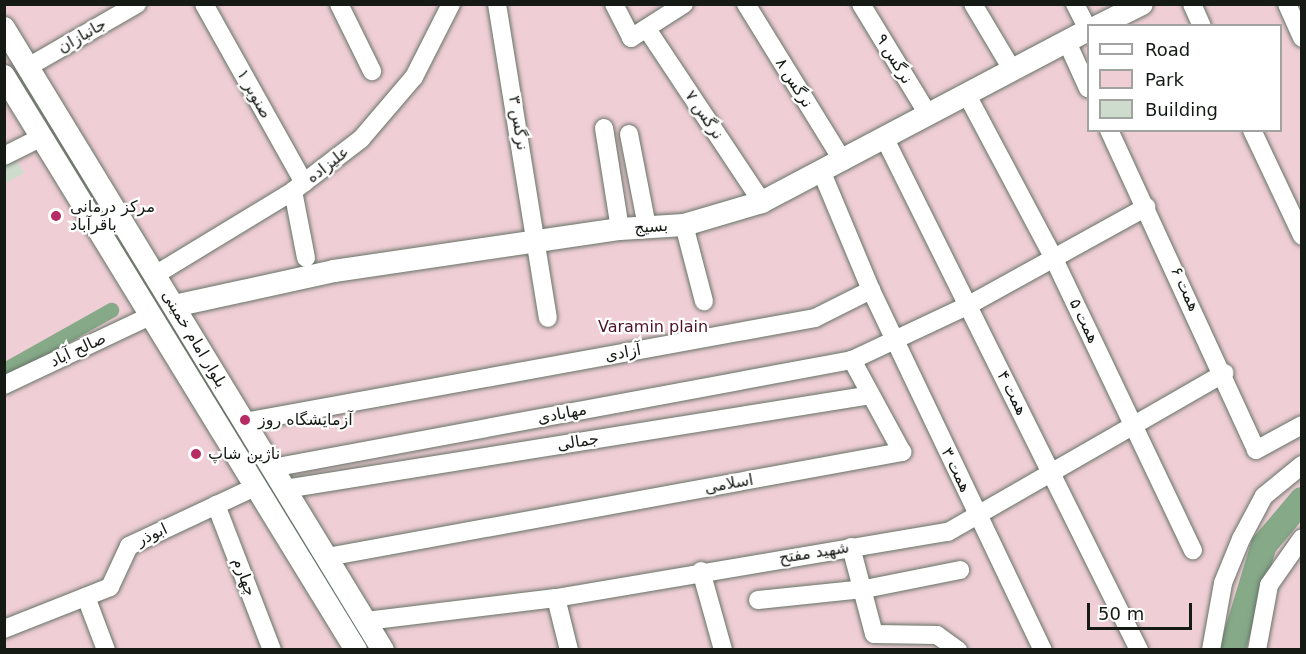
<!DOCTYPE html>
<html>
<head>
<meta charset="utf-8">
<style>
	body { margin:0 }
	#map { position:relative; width:1306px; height:654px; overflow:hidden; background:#e7f6e8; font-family:"DejaVu Sans","Noto Naskh Arabic",sans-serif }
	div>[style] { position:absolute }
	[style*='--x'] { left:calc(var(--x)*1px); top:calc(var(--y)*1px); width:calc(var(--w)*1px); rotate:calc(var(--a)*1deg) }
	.green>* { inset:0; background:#f0ced6 }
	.canal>* { height:15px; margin:-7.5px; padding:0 7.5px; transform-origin:7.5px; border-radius:7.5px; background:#86a988 }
	.river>* { height:26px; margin:-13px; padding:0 13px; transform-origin:13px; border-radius:13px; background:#86a988 }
	.building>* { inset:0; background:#cedcce }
	.roads { filter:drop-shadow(0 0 2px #667367) drop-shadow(0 0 2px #667367) }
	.minor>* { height:18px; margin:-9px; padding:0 9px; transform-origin:9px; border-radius:9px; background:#fff }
	.major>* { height:22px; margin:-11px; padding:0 11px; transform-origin:11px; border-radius:11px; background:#fff }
	.dots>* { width:16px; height:16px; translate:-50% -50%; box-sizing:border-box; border:3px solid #fff; border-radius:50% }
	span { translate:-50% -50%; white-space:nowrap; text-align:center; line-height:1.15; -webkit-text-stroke:4.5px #fff; paint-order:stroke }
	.street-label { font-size:16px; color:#151a15 }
	.poi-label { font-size:16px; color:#151a15 }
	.left { translate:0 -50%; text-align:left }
	.park-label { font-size:16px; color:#4d1229 }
	.frame { position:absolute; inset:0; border:6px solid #151a15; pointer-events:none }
	.legend { position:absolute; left:1087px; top:24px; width:195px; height:108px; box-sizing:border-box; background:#fff; border:2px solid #a1a3a1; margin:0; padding:8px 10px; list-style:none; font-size:18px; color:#151a15 }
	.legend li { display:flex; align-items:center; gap:12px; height:30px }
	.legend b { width:30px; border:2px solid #a1a3a1 }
	.scale { position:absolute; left:1087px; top:603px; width:105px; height:27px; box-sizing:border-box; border:3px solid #151a15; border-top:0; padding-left:8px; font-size:18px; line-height:21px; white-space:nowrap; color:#151a15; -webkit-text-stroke:4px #fff; paint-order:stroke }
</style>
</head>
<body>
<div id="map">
	<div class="green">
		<div style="clip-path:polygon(evenodd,4px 5px,1301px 5px,1301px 649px,5px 649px,4px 5px,1088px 26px,1280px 26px,1280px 130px,1088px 130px,1088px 26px)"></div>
	</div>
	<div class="canal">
		<div style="--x:4;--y:370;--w:123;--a:-29.3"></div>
	</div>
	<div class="river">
		<div style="--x:1232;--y:650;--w:110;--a:-73.1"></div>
		<div style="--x:1264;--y:545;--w:59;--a:-49.8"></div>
	</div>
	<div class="building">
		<div style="clip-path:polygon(17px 160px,24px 173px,4px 184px,4px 167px)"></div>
	</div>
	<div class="roads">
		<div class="minor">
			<div style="--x:204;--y:4;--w:205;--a:60.8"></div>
			<div style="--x:339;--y:4;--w:75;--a:63.8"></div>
			<div style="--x:497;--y:4;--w:318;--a:80.8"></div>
			<div style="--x:614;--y:4;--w:38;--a:63"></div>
			<div style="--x:631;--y:38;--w:63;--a:-32.7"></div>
			<div style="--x:746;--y:4;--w:185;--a:58.3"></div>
			<div style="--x:861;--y:4;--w:129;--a:58.7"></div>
			<div style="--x:973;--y:4;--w:78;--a:59.2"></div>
			<div style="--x:1075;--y:4;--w:28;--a:63"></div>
			<div style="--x:1192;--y:4;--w:24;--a:66"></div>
			<div style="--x:1287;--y:4;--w:37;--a:66"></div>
			<div style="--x:647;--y:29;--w:208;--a:56.4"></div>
			<div style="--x:1067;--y:42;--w:51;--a:65.5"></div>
			<div style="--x:28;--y:67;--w:126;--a:-30"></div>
			<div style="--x:967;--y:95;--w:183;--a:62"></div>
			<div style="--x:1053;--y:257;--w:325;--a:64.5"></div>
			<div style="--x:604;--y:128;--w:102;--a:81"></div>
			<div style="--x:1109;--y:130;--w:352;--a:65.3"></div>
			<div style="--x:1256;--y:450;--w:52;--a:-28.5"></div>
			<div style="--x:1252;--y:130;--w:117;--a:64.7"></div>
			<div style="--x:629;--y:134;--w:95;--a:79"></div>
			<div style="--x:884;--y:137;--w:573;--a:63.57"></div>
			<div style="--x:4;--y:156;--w:42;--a:-26.6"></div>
			<div style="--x:293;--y:191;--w:68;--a:79"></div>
			<div style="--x:684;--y:225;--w:79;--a:75.3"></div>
			<div style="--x:155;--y:275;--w:162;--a:-31.3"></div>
			<div style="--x:293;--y:191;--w:86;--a:-37.4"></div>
			<div style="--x:361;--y:139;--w:82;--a:-49.5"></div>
			<div style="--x:414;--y:77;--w:82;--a:-63.1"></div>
			<div style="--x:871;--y:290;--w:399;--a:64.5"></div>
			<div style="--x:4;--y:385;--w:164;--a:-25.3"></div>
			<div style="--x:244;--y:422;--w:580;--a:-10.32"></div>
			<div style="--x:815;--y:318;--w:63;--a:-26.6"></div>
			<div style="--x:871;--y:290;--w:127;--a:-112.7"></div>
			<div style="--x:272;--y:468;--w:590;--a:-10.55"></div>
			<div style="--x:285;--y:489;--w:593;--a:-9.11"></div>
			<div style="--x:216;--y:505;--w:155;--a:68.9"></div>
			<div style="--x:851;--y:547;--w:90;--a:75.2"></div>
			<div style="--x:874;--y:634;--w:63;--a:0.9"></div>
			<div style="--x:937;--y:635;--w:26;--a:36"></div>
			<div style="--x:327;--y:557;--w:585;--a:-10.35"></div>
			<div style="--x:902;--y:452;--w:105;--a:-118.5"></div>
			<div style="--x:852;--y:360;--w:127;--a:-25.2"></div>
			<div style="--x:967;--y:306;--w:205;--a:-28.9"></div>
			<div style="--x:701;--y:571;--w:82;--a:74.4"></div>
			<div style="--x:86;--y:597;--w:57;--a:69.3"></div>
			<div style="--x:556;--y:598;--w:54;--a:76"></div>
			<div style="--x:758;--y:600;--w:108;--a:-5.9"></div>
			<div style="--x:865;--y:589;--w:97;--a:-11.3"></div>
			<div style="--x:366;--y:621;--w:191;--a:-6.9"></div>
			<div style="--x:556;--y:598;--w:398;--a:-9.6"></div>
			<div style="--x:948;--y:532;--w:319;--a:-29.9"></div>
			<div style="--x:4;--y:629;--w:114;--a:-21.6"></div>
			<div style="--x:110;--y:587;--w:45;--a:-65.1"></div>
			<div style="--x:129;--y:546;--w:137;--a:-25.1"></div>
			<div style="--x:1211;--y:650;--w:68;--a:-79.8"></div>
			<div style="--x:1223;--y:583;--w:48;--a:-67.8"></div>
			<div style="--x:1241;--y:539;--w:49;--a:-61.9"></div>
			<div style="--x:1264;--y:496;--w:49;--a:-39.2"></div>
			<div style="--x:1257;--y:650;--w:66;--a:-79.5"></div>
			<div style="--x:1269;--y:585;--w:57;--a:-54.9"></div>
		</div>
		<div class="major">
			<div style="--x:1098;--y:26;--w:49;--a:-26.6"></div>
			<div style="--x:4;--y:28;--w:728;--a:58.65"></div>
			<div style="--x:4;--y:76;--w:673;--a:58.48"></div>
			<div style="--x:174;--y:306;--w:164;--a:-12.3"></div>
			<div style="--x:334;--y:271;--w:289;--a:-8.4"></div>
			<div style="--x:620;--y:229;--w:64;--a:-3.6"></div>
			<div style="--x:684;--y:225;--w:81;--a:-16.4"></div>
			<div style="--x:762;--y:202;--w:369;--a:-27.8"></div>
		</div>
	</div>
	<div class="dots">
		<div style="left:56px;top:216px;background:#b72b64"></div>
		<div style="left:245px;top:420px;background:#b72b64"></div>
		<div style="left:196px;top:454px;background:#b72b64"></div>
	</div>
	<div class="street-label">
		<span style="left:82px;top:36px;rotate:-30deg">جانبازان</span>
		<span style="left:894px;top:59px;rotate:59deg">نرگس ۹</span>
		<span style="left:794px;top:83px;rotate:58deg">نرگس ۸</span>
		<span style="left:254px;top:94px;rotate:61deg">صنوبر ۱</span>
		<span style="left:704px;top:115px;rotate:56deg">نرگس ۷</span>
		<span style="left:518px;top:123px;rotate:81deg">نرگس ۳</span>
		<span style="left:328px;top:165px;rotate:-38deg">علیزاده</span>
		<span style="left:651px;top:227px;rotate:-4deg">بسیج</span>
		<span style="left:1185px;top:289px;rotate:65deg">همت ۶</span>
		<span style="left:1084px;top:321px;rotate:64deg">همت ۵</span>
		<span style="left:194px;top:339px;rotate:59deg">بلوار امام خمینی</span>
		<span style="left:78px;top:350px;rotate:-25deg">صالح آباد</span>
		<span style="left:623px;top:353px;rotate:-10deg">آزادی</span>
		<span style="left:1012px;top:393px;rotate:63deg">همت ۴</span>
		<span style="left:562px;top:414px;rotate:-11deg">مهابادی</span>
		<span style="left:578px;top:442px;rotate:-9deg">جمالی</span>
		<span style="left:956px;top:470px;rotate:64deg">همت ۳</span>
		<span style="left:729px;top:484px;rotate:-10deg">اسلامی</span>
		<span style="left:152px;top:535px;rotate:-25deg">ابوذر</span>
		<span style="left:814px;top:553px;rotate:-9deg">شهید مفتح</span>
		<span style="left:244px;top:577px;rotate:69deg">چهارم</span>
	</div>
	<div class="poi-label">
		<span class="left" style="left:70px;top:216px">مرکز درمانی<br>باقرآباد</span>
		<span class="left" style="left:258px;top:420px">آزمایشگاه روز</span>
		<span class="left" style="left:208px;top:454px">ناژین شاپ</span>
	</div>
	<div class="park-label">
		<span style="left:653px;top:327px">Varamin plain</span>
	</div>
	<div class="frame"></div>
	<ul class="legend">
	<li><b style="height:8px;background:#fff"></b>Road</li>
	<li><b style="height:16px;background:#f0ced6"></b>Park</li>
	<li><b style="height:16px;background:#cedcce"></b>Building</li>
	</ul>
	<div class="scale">50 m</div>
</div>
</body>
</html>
